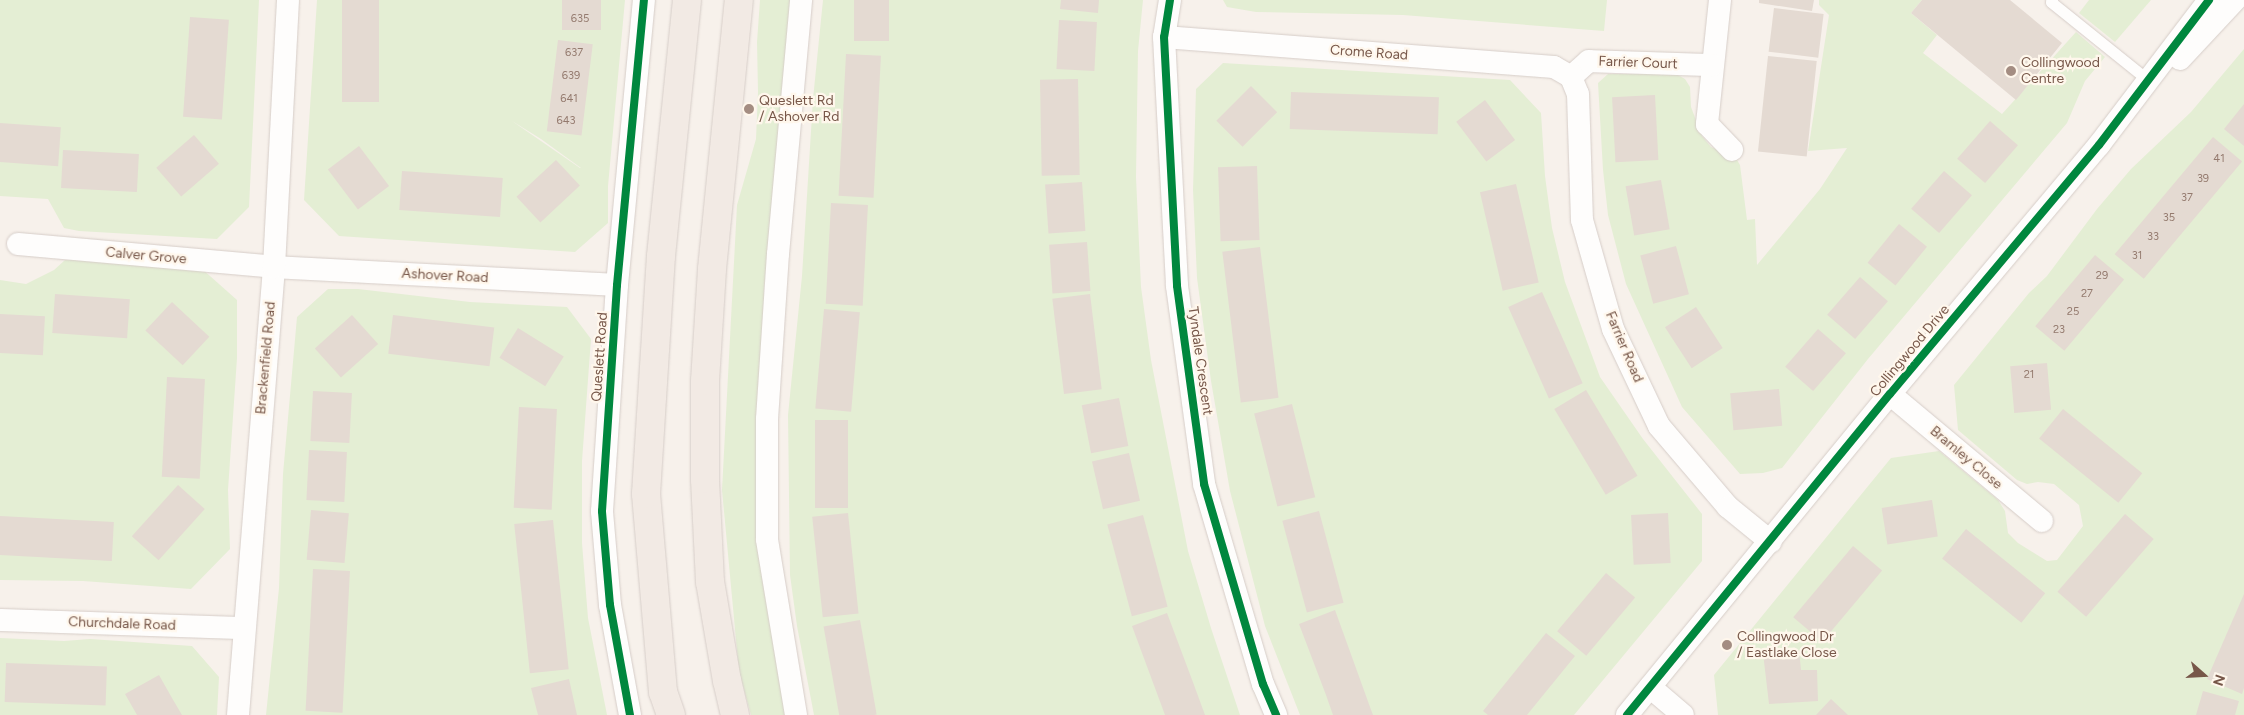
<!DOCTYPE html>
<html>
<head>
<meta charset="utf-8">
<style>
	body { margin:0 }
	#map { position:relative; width:2244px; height:715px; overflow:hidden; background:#f7f1eb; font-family:Figtree,sans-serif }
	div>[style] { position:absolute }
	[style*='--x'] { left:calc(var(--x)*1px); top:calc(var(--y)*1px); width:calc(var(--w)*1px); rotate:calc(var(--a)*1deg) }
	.green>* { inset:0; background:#e4eed4 }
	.building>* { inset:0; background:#e4dad2; transform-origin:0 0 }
	.roads { filter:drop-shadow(0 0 1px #d6cdc8) drop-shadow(0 0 1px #d6cdc8) }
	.service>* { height:11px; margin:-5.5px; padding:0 5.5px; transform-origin:5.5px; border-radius:5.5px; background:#fefdfc }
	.minor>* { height:22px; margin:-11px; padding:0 11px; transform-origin:11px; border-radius:11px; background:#fefdfc }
	.trunk>* { height:28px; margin:-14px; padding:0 14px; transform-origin:14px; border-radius:14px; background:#f2eae4 }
	.cycleway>* { height:8px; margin:-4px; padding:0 4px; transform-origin:4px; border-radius:4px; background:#00873e }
	.dots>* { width:14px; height:14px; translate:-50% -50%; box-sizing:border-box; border:2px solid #fff7ec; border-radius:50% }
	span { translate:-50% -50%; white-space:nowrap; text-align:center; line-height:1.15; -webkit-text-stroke:4.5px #fff7ec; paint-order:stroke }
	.number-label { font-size:11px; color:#947a6e }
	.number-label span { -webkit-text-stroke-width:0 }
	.street-label { font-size:14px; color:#775749 }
	.poi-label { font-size:14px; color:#775749 }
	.left { translate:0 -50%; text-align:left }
	.north { position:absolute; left:2179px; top:650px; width:50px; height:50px; -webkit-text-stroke:4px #fff7ec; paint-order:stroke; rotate:109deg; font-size:14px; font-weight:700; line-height:20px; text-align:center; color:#775749 }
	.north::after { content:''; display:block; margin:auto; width:18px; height:22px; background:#775749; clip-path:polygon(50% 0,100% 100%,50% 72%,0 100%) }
</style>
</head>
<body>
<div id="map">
	<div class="green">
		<div style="clip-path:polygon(0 0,259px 0,249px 207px,217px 239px,79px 231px,64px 228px,48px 199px,0 196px)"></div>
		<div style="clip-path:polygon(evenodd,317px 0,625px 0,608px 186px,608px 223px,575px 252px,339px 236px,304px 200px,317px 0,512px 121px,541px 139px,581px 168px,580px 168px,512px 121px)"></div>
		<div style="clip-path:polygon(760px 0,793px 0,764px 290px,786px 715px,751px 715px,739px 672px,722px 490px,737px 205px,756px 139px,758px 92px,757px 42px)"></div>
		<div style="clip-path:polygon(823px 0,1143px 0,1138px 51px,1136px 177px,1141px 287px,1151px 360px,1188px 551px,1211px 628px,1240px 715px,814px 715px,797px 626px,790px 575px,788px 415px,802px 276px,813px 99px)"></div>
		<div style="clip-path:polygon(1223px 0,1607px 0,1604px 31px,1403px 15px,1256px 12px,1227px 7px)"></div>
		<div style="clip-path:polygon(1819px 0,1922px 0,1911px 13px,1937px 35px,1923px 53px,2002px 114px,2076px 32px,2105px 57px,2085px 81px,2067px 123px,1868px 359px,1782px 468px,1763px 473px,1740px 474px,1682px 407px,1626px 284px,1608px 215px,1603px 170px,1598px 83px,1608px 74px,1676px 74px,1685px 79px,1690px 87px,1691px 107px,1702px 136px,1711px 147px,1732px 156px,1737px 160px,1740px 165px,1747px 220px,1755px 219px,1757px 265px,1820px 189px,1847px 148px,1808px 151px,1829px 15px,1819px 5px)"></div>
		<div style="clip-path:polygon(2089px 0,2151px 0,2115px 42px,2079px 13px)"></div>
		<div style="clip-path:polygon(2244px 49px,2244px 715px,1718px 715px,1714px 675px,1891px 458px,1939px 451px,1998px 500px,2005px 511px,2008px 533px,2018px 543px,2047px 561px,2057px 560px,2083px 526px,2079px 505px,2054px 484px,2038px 482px,2027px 484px,2017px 480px,1958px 430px,1954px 385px,2029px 293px,2047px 276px,2097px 209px,2131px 169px,2191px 112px)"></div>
		<div style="clip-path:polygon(1223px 63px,1510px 80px,1541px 113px,1545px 176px,1552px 228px,1565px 282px,1600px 377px,1643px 439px,1702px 514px,1702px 561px,1574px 715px,1300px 715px,1265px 626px,1230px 491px,1211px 381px,1197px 278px,1193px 190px,1196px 89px)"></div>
		<div style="clip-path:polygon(87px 259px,201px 268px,237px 300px,237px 358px,228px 490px,230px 549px,191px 589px,83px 581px,0 580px,0 280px,26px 284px,54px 270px,65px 260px)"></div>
		<div style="clip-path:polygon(328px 289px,358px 289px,470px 302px,567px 307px,591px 339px,582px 461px,582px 543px,588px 618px,607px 715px,266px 715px,279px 588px,283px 474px,297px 317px)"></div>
		<div style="clip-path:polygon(0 638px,64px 641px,90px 639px,192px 646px,219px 677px,217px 715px,0 715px)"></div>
	</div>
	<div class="building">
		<div style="left:342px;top:0;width:37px;height:102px"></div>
		<div style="left:562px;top:0;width:39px;height:30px"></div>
		<div style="left:854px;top:0;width:35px;height:41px"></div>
		<div style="clip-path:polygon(1061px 0,1099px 0,1098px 13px,1060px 9px)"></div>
		<div style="clip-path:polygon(1759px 0,1814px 0,1812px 11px,1759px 3px)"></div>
		<div style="clip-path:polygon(1922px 0,2010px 0,2062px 43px,2016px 100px,1911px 13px)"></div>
		<div style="left:1774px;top:8px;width:50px;height:44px;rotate:7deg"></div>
		<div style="left:190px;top:17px;width:39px;height:100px;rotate:4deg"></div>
		<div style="left:1059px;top:20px;width:38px;height:49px;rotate:3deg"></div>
		<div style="left:558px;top:40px;width:35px;height:92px;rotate:7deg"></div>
		<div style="left:846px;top:54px;width:35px;height:142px;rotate:3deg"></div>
		<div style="left:1768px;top:56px;width:49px;height:96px;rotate:6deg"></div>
		<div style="left:1078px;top:79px;width:96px;height:38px;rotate:89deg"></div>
		<div style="left:1251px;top:86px;width:37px;height:49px;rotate:45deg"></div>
		<div style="left:1291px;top:92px;width:148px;height:37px;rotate:2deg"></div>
		<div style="left:1655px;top:95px;width:65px;height:43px;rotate:87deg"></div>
		<div style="left:1485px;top:100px;width:50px;height:36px;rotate:53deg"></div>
		<div style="clip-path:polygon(2244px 104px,2244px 146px,2224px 129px)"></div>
		<div style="left:1990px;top:121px;width:37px;height:50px;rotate:41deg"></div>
		<div style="left:0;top:123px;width:61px;height:39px;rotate:4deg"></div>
		<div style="left:194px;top:135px;width:38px;height:50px;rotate:49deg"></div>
		<div style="left:2213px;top:137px;width:38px;height:153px;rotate:40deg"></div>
		<div style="left:359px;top:146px;width:50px;height:39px;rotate:53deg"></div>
		<div style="left:63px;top:150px;width:76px;height:38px;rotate:3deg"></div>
		<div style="left:556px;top:160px;width:35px;height:54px;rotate:47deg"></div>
		<div style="left:1257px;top:166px;width:74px;height:39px;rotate:88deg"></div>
		<div style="left:402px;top:171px;width:101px;height:39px;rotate:4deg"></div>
		<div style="left:1944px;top:171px;width:37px;height:50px;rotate:41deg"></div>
		<div style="left:1661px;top:180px;width:50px;height:36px;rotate:80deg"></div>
		<div style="left:1082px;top:182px;width:49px;height:37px;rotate:86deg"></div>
		<div style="left:1516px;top:184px;width:101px;height:37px;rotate:77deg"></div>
		<div style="left:831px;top:203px;width:37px;height:101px;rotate:3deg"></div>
		<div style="left:1899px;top:224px;width:36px;height:50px;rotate:39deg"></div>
		<div style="left:1087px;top:242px;width:49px;height:38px;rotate:86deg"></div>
		<div style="left:1676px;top:246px;width:50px;height:37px;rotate:75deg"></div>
		<div style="left:1260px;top:247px;width:152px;height:38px;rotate:83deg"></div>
		<div style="left:2095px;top:255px;width:38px;height:93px;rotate:40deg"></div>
		<div style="left:1860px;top:277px;width:37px;height:50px;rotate:41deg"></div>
		<div style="left:1542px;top:292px;width:100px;height:37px;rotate:66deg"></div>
		<div style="left:55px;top:294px;width:75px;height:39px;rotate:4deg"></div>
		<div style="left:1090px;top:294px;width:96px;height:38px;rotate:83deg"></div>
		<div style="left:172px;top:302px;width:51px;height:39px;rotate:43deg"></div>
		<div style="left:1696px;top:307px;width:49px;height:37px;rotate:57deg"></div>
		<div style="left:824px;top:309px;width:36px;height:100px;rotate:5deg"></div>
		<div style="left:0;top:314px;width:45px;height:39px;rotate:3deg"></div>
		<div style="left:352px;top:315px;width:39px;height:50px;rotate:48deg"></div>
		<div style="left:393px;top:315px;width:102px;height:39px;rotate:7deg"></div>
		<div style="left:518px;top:328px;width:54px;height:35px;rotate:32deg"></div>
		<div style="left:1818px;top:329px;width:37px;height:50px;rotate:41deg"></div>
		<div style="left:2047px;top:363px;width:47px;height:37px;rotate:85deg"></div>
		<div style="left:167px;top:377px;width:38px;height:100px;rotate:3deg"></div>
		<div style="left:1779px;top:389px;width:37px;height:49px;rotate:85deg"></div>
		<div style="left:1586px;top:390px;width:100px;height:37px;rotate:59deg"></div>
		<div style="left:313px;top:391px;width:39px;height:50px;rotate:3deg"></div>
		<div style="left:1119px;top:398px;width:49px;height:38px;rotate:79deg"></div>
		<div style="left:1292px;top:404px;width:96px;height:39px;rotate:76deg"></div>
		<div style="left:519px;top:407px;width:38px;height:101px;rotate:3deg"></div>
		<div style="left:2063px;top:409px;width:102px;height:38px;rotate:39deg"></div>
		<div style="left:815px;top:420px;width:33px;height:88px"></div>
		<div style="left:309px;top:450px;width:38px;height:50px;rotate:3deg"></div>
		<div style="left:1129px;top:453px;width:49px;height:38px;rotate:77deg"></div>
		<div style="left:178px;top:485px;width:36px;height:69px;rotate:42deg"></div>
		<div style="left:1932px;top:500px;width:37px;height:51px;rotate:81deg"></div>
		<div style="left:311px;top:510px;width:38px;height:50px;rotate:5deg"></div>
		<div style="left:1319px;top:511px;width:95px;height:38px;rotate:75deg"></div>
		<div style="left:848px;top:513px;width:101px;height:36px;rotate:84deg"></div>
		<div style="left:1668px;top:513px;width:50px;height:37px;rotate:87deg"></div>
		<div style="left:2125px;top:514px;width:38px;height:103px;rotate:41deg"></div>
		<div style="left:1143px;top:515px;width:95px;height:37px;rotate:75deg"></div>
		<div style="left:0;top:516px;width:114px;height:39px;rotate:3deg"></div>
		<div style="left:553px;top:520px;width:150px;height:39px;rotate:84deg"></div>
		<div style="left:1966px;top:529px;width:102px;height:38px;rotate:39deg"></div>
		<div style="left:1853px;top:546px;width:38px;height:93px;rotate:40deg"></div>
		<div style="left:313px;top:569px;width:37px;height:142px;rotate:3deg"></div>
		<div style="left:1606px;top:573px;width:38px;height:76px;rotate:40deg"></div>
		<div style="clip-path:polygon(2244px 594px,2244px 688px,2242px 694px,2207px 679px)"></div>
		<div style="clip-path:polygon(1335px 610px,1370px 707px,1373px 715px,1333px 715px,1326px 695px,1299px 624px)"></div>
		<div style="clip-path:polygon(1167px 613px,1194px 685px,1205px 715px,1165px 715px,1132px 626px)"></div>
		<div style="left:860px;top:620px;width:96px;height:37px;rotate:80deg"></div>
		<div style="clip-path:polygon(1546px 633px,1575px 656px,1527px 715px,1488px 715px,1483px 711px)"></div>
		<div style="clip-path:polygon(1799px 650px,1801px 670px,1817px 670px,1818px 701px,1769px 704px,1763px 653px)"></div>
		<div style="left:6px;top:663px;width:101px;height:39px;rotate:2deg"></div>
		<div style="clip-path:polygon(159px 675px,172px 698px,182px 715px,137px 715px,125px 694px)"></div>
		<div style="clip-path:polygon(569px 679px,577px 715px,538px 715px,531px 688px)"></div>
		<div style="clip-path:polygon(2203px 691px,2239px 701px,2235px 715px,2196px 715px)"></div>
		<div style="clip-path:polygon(1831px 699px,1848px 715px,1816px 715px)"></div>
	</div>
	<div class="roads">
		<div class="service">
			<div style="--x:2052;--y:0;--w:2;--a:117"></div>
			<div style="--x:2051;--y:2;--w:124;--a:38.8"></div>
		</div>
		<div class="minor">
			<div style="--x:1170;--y:0;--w:37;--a:99"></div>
			<div style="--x:1164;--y:37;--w:249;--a:87"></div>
			<div style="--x:1177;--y:286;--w:200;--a:82.2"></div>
			<div style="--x:1204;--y:484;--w:209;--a:73.6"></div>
			<div style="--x:1263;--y:684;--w:34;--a:67"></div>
			<div style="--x:1720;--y:0;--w:125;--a:96"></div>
			<div style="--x:1707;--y:124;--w:36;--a:46"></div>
			<div style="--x:1164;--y:37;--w:391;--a:4.4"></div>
			<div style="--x:1554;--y:67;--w:20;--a:30"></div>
			<div style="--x:2180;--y:59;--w:81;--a:-47"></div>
			<div style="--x:1571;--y:77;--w:18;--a:68"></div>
			<div style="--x:1578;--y:94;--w:126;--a:88.2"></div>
			<div style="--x:1582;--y:220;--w:113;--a:74.1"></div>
			<div style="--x:1613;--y:329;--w:107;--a:64.6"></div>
			<div style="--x:1659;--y:426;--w:106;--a:49.6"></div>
			<div style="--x:1728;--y:507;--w:55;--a:39.1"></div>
			<div style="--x:1571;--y:77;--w:24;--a:-42"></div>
			<div style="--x:1589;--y:61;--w:123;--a:1.9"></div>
			<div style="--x:18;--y:244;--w:257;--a:5.1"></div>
			<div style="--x:274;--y:267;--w:343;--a:3"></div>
			<div style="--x:1890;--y:394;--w:198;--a:39.9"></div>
			<div style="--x:0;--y:620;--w:243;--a:1.9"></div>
			<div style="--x:1650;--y:687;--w:43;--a:40.3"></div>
			<div style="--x:238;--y:715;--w:449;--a:-85.4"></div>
			<div style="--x:274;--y:267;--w:267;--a:-87"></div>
			<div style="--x:630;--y:715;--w:112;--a:-100.3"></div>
			<div style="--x:610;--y:605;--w:94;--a:-94.9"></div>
			<div style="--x:602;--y:511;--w:226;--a:-86.2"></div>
			<div style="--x:617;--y:285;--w:286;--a:-84.6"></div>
			<div style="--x:796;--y:715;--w:178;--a:-99.4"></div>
			<div style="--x:767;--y:539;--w:120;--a:-90"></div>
			<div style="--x:767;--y:419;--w:165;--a:-86.2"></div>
			<div style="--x:778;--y:254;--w:255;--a:-84.8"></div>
			<div style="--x:1627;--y:715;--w:415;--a:-50.7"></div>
			<div style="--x:1890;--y:394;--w:325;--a:-50"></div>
			<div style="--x:2099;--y:145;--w:182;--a:-52.8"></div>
		</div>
		<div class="trunk">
			<div style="--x:671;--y:715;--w:24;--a:-109"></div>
			<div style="--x:663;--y:692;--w:199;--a:-94.9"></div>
			<div style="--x:646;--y:494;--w:238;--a:-86.4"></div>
			<div style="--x:661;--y:256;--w:257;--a:-84.2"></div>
			<div style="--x:735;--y:715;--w:35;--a:-103"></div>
			<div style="--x:727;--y:681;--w:100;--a:-99.7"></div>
			<div style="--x:710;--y:582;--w:103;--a:-92.8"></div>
			<div style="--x:705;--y:479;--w:98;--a:-90"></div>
			<div style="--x:705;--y:381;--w:112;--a:-86.4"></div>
			<div style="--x:712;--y:269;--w:270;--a:-84.3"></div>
		</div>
	</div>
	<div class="cycleway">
		<div style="--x:1170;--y:0;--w:37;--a:99"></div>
		<div style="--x:1164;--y:37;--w:249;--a:87"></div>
		<div style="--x:1177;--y:286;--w:200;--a:82.2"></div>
		<div style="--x:1204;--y:484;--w:209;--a:73.6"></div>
		<div style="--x:1263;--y:684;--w:34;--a:67"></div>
		<div style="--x:630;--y:715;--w:112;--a:-100.3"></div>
		<div style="--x:610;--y:605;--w:94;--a:-94.9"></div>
		<div style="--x:602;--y:511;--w:226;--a:-86.2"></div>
		<div style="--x:617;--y:285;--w:286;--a:-84.6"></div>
		<div style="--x:1627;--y:715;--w:415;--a:-50.7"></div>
		<div style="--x:1890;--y:394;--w:325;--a:-50"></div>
		<div style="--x:2099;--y:145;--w:182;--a:-52.8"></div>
	</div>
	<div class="dots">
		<div style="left:2011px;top:71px;background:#a48d82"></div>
		<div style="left:749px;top:109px;background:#a48d82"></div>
		<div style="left:1727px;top:645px;background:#a48d82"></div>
	</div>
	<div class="number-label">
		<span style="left:580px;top:19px">635</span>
		<span style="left:574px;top:53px">637</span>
		<span style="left:571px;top:76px">639</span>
		<span style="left:569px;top:99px">641</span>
		<span style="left:566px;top:121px">643</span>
		<span style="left:2219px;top:159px">41</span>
		<span style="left:2203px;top:179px">39</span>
		<span style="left:2187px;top:198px">37</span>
		<span style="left:2169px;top:218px">35</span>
		<span style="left:2153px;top:237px">33</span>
		<span style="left:2137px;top:256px">31</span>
		<span style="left:2102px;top:276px">29</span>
		<span style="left:2087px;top:294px">27</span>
		<span style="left:2073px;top:312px">25</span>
		<span style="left:2059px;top:330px">23</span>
		<span style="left:2029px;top:375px">21</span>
	</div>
	<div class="street-label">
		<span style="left:1369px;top:53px;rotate:4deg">Crome Road</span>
		<span style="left:1638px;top:63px;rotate:2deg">Farrier Court</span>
		<span style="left:146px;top:256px;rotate:5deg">Calver Grove</span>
		<span style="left:445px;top:276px;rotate:3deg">Ashover Road</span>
		<span style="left:1624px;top:347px;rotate:67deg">Farrier Road</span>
		<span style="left:1910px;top:351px;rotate:-50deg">Collingwood Drive</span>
		<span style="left:600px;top:357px;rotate:-86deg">Queslett Road</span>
		<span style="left:266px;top:358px;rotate:-85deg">Brackenfield Road</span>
		<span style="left:1200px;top:361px;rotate:82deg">Tyndale Crescent</span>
		<span style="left:1966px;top:458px;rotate:40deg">Bramley Close</span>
		<span style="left:122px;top:624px;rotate:2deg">Churchdale Road</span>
	</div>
	<div class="poi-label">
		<span class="left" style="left:2021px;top:71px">Collingwood<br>Centre</span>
		<span class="left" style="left:759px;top:109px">Queslett Rd<br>/ Ashover Rd</span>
		<span class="left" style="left:1737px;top:645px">Collingwood Dr<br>/ Eastlake Close</span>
	</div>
	<div class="north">N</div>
</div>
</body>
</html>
